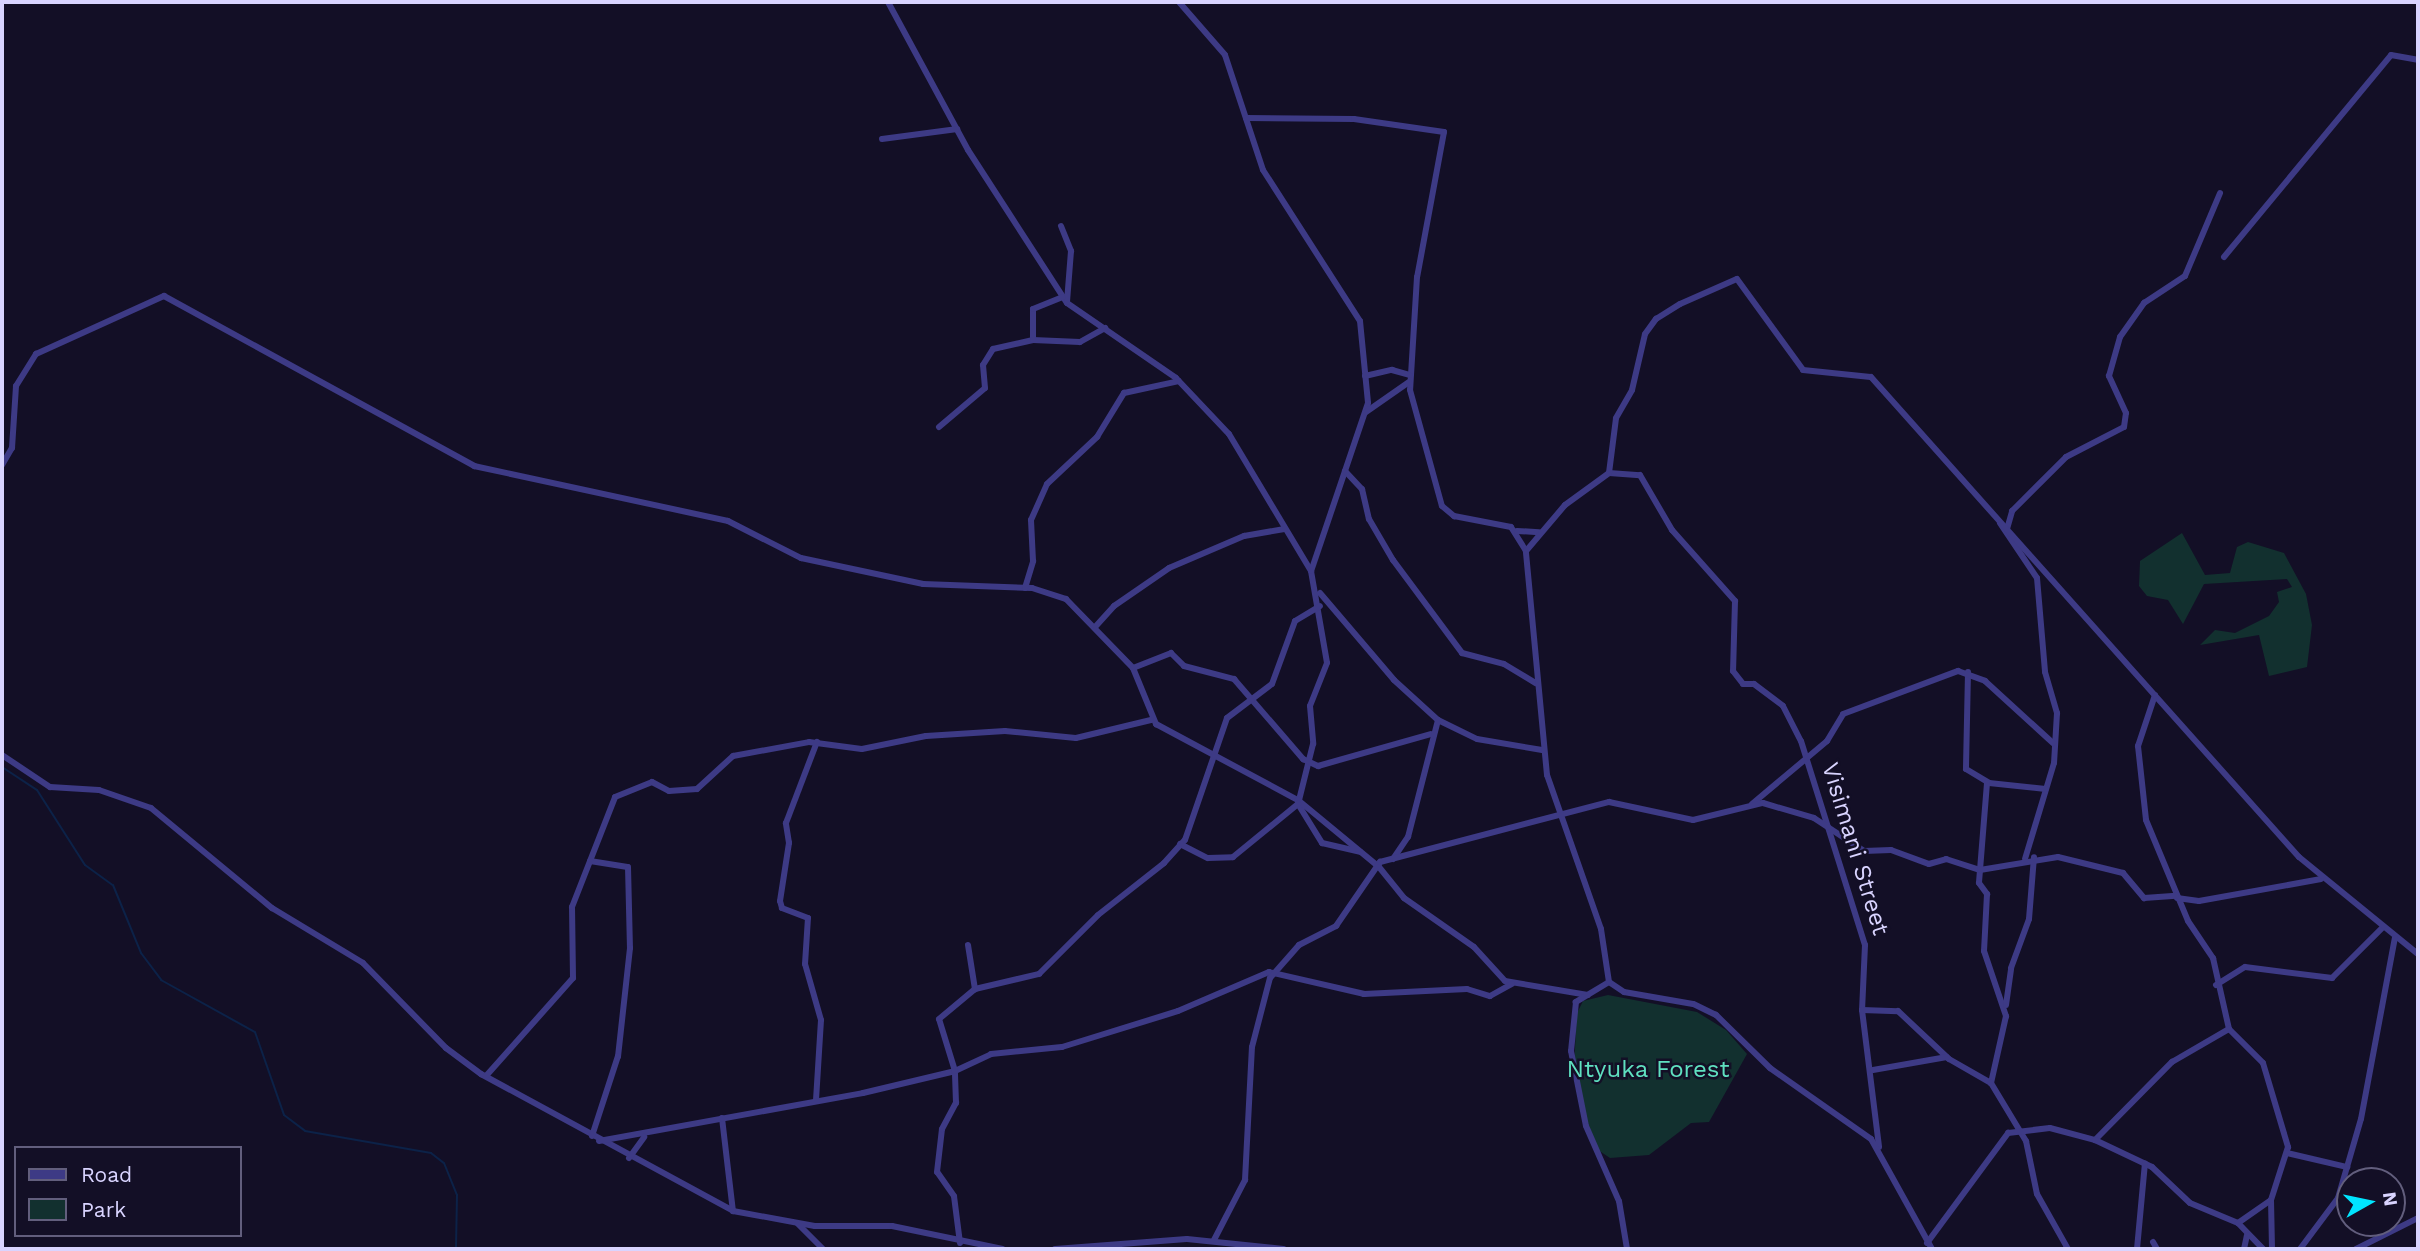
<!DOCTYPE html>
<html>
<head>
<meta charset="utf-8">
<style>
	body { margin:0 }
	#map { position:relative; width:2420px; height:1251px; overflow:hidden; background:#130f26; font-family:"Work Sans",sans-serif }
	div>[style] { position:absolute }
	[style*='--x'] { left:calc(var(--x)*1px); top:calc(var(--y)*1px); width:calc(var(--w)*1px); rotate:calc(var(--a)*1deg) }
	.green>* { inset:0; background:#12302f }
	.stream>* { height:2px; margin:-1px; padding:0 1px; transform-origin:1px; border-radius:1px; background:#0c2248 }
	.street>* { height:6px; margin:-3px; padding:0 3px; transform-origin:3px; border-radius:3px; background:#3d3a85 }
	span { translate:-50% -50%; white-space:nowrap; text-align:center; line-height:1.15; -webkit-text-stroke:5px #130f26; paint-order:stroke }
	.street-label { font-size:24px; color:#d9d4ff }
	.park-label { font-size:24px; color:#5fe0c0 }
	.frame { position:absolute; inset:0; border:4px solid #d9d4ff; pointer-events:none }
	.legend { position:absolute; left:14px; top:1146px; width:228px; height:91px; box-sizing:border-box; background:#130f26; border:2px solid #625e7d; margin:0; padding:9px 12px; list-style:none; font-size:21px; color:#d9d4ff }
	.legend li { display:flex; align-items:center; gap:14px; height:35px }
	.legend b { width:35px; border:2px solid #625e7d }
	.north { position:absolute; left:2336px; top:1167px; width:70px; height:70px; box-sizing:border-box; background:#130f26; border:2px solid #625e7d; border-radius:50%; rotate:81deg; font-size:19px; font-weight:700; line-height:28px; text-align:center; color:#d9d4ff }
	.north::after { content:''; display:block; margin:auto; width:24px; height:32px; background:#00e5ff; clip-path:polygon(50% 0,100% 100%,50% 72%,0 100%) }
</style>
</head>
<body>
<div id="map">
	<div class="green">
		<div style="clip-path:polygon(2182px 533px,2205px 575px,2230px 573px,2237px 547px,2248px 542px,2284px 553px,2306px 594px,2312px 625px,2307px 667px,2269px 676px,2259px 635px,2200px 645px,2215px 630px,2235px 633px,2269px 616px,2279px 602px,2277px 592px,2292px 587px,2287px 579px,2204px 584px,2183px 624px,2168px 600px,2147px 596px,2139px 586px,2140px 561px)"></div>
		<div style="clip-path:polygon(1608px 995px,1697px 1012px,1726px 1030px,1747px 1054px,1709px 1122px,1691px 1123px,1649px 1155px,1610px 1158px,1598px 1150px,1583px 1110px,1574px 1066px,1577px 1013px,1583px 1001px)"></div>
	</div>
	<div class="stream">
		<div style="--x:2;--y:767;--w:42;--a:33.3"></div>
		<div style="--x:37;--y:790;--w:89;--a:57.4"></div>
		<div style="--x:85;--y:865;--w:34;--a:36"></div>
		<div style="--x:113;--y:885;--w:74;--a:67.6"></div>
		<div style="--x:141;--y:953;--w:34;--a:53"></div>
		<div style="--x:161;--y:980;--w:107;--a:29"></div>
		<div style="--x:255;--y:1032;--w:88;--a:70.7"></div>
		<div style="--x:284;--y:1115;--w:26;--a:37"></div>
		<div style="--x:305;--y:1131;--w:128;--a:9.9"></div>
		<div style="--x:431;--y:1153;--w:16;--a:38"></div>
		<div style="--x:444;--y:1163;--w:35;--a:68"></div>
		<div style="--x:457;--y:1195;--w:54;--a:91.1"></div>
	</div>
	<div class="street">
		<div style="--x:888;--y:2;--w:168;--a:61.6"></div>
		<div style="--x:968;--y:150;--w:182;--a:57.1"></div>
		<div style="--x:1067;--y:303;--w:132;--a:34.5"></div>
		<div style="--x:1176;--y:378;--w:77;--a:46.6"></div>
		<div style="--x:1229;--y:434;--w:160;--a:59.1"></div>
		<div style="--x:1311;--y:571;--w:93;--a:80.1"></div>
		<div style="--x:1327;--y:663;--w:46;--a:111.6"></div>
		<div style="--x:1310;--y:706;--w:38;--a:85"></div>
		<div style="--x:1313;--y:744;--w:62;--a:104"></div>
		<div style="--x:1298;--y:804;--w:46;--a:58.4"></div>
		<div style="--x:1322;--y:843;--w:39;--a:13"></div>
		<div style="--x:1179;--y:2;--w:70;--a:49"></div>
		<div style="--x:1225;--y:55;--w:121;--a:71.7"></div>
		<div style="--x:1263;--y:170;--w:179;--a:57.3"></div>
		<div style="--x:1360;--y:321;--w:82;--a:84.4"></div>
		<div style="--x:1368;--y:403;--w:177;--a:108.7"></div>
		<div style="--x:1246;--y:118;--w:108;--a:0.5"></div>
		<div style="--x:1354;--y:119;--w:91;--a:8.2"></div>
		<div style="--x:1444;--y:132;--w:147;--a:100.5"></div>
		<div style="--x:1417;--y:277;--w:113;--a:93.5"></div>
		<div style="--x:1410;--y:390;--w:120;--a:74.6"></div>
		<div style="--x:1442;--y:506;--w:16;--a:40"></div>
		<div style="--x:1454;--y:516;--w:58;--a:10.9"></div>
		<div style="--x:1511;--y:527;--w:28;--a:58"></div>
		<div style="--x:882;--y:139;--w:76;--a:-7.6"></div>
		<div style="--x:1061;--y:226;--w:27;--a:68"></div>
		<div style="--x:1071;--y:251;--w:51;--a:94.5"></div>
		<div style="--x:2224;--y:257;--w:262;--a:-50.4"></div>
		<div style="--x:2391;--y:55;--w:27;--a:10"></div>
		<div style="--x:1033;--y:340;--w:31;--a:-90"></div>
		<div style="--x:1033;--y:309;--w:32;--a:-22"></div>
		<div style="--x:1365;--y:376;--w:28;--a:-13"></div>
		<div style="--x:1392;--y:370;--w:18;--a:16"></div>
		<div style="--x:1366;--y:412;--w:52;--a:-34.9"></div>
		<div style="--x:939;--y:427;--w:60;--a:-40.3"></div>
		<div style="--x:985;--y:388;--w:23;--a:-95"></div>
		<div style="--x:983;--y:365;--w:19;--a:-58"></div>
		<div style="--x:993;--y:349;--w:41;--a:-12.7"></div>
		<div style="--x:1033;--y:340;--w:47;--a:2.4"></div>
		<div style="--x:1080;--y:342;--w:29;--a:-29"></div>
		<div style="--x:2;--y:465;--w:20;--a:-60"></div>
		<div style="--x:12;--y:448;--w:62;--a:-86.3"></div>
		<div style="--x:16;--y:386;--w:38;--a:-58"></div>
		<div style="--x:36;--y:354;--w:141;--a:-24.4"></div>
		<div style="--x:164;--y:296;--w:354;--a:28.7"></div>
		<div style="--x:474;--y:466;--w:260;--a:12.2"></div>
		<div style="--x:728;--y:521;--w:82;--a:26.9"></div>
		<div style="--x:801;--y:558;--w:125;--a:12"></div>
		<div style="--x:923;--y:584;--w:109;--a:2.1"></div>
		<div style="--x:1032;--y:588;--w:36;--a:18"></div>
		<div style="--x:1066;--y:599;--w:96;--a:45.8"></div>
		<div style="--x:1133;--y:668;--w:61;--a:67.7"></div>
		<div style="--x:1156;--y:724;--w:161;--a:28.2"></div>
		<div style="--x:1298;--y:800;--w:105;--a:39.6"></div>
		<div style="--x:1379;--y:867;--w:40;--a:51"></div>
		<div style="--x:1404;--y:898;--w:85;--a:35"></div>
		<div style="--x:1474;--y:947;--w:46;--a:47.6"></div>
		<div style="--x:1505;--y:981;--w:84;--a:9.6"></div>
		<div style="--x:1345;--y:471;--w:25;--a:47"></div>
		<div style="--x:1362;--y:489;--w:31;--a:77"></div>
		<div style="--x:1369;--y:519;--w:48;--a:59.7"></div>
		<div style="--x:1393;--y:560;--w:116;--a:53.4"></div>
		<div style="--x:1462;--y:653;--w:43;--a:14.7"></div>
		<div style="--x:1504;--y:664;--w:37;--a:31"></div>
		<div style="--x:1609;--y:473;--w:31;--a:4"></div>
		<div style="--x:1640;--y:475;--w:64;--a:59.8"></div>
		<div style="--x:1672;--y:530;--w:95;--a:48.4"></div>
		<div style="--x:1735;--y:601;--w:70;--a:91.6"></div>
		<div style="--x:1733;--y:671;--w:16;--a:52"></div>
		<div style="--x:1743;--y:684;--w:11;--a:0"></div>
		<div style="--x:1754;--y:684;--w:36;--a:37"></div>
		<div style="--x:1783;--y:706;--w:39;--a:63"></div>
		<div style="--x:1801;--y:741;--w:214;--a:72.6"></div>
		<div style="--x:1865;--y:945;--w:65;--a:92.6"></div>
		<div style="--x:1862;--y:1010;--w:138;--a:82.9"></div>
		<div style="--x:2000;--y:523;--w:66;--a:56.1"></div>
		<div style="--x:2037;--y:578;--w:94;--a:85.1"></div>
		<div style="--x:2045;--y:672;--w:43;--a:73.7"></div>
		<div style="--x:2057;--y:713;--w:50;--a:93.4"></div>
		<div style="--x:2054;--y:763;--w:100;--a:106.8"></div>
		<div style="--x:2007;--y:529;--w:19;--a:-74"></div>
		<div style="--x:2012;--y:511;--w:76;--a:-45"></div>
		<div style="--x:2066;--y:457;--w:65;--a:-27.3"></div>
		<div style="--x:2124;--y:427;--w:14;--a:-82"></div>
		<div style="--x:2126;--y:413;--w:41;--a:-114.7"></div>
		<div style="--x:2109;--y:376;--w:41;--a:-74.2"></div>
		<div style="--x:2120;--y:337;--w:42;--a:-54.8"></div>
		<div style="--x:2144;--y:303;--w:49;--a:-33.4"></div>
		<div style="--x:2185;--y:276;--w:90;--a:-67.1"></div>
		<div style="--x:1517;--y:531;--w:22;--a:3"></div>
		<div style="--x:1025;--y:588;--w:28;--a:-73"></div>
		<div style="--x:1033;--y:561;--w:41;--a:-92.8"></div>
		<div style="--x:1031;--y:520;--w:39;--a:-66"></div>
		<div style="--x:1047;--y:484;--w:69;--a:-43.2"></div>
		<div style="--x:1097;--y:437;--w:52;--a:-58.5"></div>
		<div style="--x:1124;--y:393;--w:56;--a:-12.3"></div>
		<div style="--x:1320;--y:593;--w:114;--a:49.6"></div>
		<div style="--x:1394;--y:680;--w:59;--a:42.3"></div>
		<div style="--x:1438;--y:720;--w:43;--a:26"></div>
		<div style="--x:1477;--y:739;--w:66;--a:9.6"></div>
		<div style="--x:1096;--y:626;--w:27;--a:-48"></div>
		<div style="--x:1114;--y:606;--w:67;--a:-34.6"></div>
		<div style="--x:1169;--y:568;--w:82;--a:-23.1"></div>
		<div style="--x:1244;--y:536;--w:41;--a:-9.9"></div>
		<div style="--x:1133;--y:668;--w:41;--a:-21.5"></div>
		<div style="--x:1171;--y:653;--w:18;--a:45"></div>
		<div style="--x:1184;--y:666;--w:52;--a:14.6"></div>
		<div style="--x:1234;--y:679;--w:106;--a:49.2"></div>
		<div style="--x:1303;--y:759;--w:17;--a:25"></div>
		<div style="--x:1318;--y:766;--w:117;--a:-15.8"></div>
		<div style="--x:1968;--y:672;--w:97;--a:91.2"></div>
		<div style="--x:1966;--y:769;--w:27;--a:31"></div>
		<div style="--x:1989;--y:783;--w:57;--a:6"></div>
		<div style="--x:2155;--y:695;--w:54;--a:108.4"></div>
		<div style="--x:2138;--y:746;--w:74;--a:83.8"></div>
		<div style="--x:2146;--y:820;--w:109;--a:67.4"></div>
		<div style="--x:2188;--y:921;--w:45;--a:56"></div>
		<div style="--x:2213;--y:958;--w:73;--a:77.3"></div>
		<div style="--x:2229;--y:1029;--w:48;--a:45"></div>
		<div style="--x:2263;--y:1063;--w:88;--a:73.4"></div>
		<div style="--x:2288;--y:1147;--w:56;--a:107.8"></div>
		<div style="--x:2271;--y:1200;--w:49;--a:88.8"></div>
		<div style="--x:2;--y:755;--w:58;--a:33.7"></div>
		<div style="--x:50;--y:787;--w:49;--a:3.5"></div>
		<div style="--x:99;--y:790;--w:55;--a:19.1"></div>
		<div style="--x:151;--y:808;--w:157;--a:39.6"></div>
		<div style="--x:272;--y:908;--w:106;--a:31.1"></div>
		<div style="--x:363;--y:963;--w:119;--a:45.7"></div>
		<div style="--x:446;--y:1048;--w:44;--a:36.6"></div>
		<div style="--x:481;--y:1074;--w:287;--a:28.5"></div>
		<div style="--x:733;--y:1211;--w:83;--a:10.4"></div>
		<div style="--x:815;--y:1226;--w:77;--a:0"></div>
		<div style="--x:892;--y:1226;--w:113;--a:11.7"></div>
		<div style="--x:1987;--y:783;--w:100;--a:94.6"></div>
		<div style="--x:1979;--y:883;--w:14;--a:54"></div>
		<div style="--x:1987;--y:894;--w:57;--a:93"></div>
		<div style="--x:1984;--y:951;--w:69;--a:71.3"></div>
		<div style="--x:2006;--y:1016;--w:69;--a:102.6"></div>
		<div style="--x:1752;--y:804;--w:98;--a:-40"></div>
		<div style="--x:1827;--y:741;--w:31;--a:-59"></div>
		<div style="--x:1843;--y:714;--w:123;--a:-20.5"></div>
		<div style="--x:1958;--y:671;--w:29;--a:20"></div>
		<div style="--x:1985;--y:681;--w:92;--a:42.4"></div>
		<div style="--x:1180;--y:844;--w:31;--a:27"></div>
		<div style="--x:1208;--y:858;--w:25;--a:-2"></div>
		<div style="--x:1233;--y:857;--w:84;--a:-39.2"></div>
		<div style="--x:1393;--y:859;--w:27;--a:-56"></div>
		<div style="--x:1408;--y:837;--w:121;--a:-75.6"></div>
		<div style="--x:590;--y:861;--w:38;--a:9"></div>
		<div style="--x:628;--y:867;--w:81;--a:88.6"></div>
		<div style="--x:630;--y:948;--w:109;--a:96.3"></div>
		<div style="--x:618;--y:1056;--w:84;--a:108"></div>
		<div style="--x:2177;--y:898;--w:22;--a:8"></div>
		<div style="--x:2199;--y:901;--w:124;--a:-10.2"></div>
		<div style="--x:968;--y:945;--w:45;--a:81"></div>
		<div style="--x:1609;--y:982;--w:39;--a:149"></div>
		<div style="--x:1576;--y:1002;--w:49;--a:95.8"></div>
		<div style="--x:1571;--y:1051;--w:76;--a:78.7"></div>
		<div style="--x:1586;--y:1126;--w:82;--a:66.3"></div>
		<div style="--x:1619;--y:1201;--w:49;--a:80.5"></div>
		<div style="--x:2216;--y:985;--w:34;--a:-32"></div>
		<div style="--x:2245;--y:967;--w:88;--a:7.2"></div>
		<div style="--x:2332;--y:978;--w:71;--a:-45"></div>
		<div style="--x:2006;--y:1005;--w:37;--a:-82"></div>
		<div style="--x:2011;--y:968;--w:52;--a:-69.8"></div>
		<div style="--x:2029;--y:919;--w:62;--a:-85.4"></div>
		<div style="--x:1862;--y:1010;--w:36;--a:2"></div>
		<div style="--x:1898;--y:1011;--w:70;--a:43.3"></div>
		<div style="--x:1949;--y:1059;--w:48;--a:29.7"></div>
		<div style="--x:1991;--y:1083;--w:68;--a:58.9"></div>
		<div style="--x:2026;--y:1141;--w:54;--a:78.3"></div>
		<div style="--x:2037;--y:1194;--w:63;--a:60.6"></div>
		<div style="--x:1873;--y:1070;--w:75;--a:-10"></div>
		<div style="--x:486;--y:1076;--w:131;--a:-48.4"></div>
		<div style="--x:573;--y:978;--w:71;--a:-90.8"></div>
		<div style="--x:572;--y:907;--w:118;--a:-68.6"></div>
		<div style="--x:615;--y:797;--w:40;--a:-22"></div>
		<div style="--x:652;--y:782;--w:19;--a:28"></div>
		<div style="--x:669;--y:791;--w:28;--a:-4"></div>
		<div style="--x:697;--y:789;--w:49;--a:-42.5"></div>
		<div style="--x:733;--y:756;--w:77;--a:-10.4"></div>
		<div style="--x:809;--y:742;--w:53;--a:7.5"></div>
		<div style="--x:862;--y:749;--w:65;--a:-11.5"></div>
		<div style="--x:926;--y:736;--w:79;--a:-3.6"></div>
		<div style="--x:1005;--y:731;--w:71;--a:5.6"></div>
		<div style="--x:1076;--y:738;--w:77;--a:-13.5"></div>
		<div style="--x:816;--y:1100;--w:80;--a:-86.4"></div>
		<div style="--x:821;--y:1020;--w:58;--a:-105.9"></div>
		<div style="--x:805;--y:964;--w:46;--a:-86.3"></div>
		<div style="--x:808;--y:918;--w:28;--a:-159"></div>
		<div style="--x:782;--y:908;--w:7;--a:-106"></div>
		<div style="--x:780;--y:901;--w:59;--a:-81.2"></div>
		<div style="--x:789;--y:843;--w:20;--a:-99"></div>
		<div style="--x:786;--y:823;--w:87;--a:-69.1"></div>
		<div style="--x:722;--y:1118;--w:94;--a:83.3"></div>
		<div style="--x:2095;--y:1140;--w:110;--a:-45.4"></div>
		<div style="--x:2172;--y:1062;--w:66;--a:-30.1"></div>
		<div style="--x:599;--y:1141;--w:268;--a:-10.3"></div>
		<div style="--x:863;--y:1093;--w:95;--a:-13.4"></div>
		<div style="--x:955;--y:1071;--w:40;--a:-25"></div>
		<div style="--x:991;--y:1054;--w:71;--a:-5.6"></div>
		<div style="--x:1062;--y:1047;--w:121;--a:-17.2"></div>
		<div style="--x:1178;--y:1011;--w:99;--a:-23.2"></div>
		<div style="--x:1269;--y:972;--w:98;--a:13"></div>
		<div style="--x:1364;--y:994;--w:103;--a:-2.8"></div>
		<div style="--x:1467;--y:989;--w:24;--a:17"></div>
		<div style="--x:1490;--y:996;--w:25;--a:-29"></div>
		<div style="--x:2287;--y:1153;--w:62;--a:13.1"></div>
		<div style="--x:629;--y:1158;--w:26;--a:-54"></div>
		<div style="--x:2238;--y:1223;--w:40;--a:-34.9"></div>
		<div style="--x:798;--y:1224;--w:35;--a:45"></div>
		<div style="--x:1214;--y:1240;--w:68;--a:-62.7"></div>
		<div style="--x:1245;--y:1180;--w:133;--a:-87"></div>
		<div style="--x:1252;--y:1047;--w:71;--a:-75.4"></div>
		<div style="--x:1270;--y:978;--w:44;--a:-48.7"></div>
		<div style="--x:1299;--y:945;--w:42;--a:-27.2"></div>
		<div style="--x:1336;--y:926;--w:78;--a:-55.5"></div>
		<div style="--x:1380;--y:862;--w:237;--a:-14.7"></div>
		<div style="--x:1609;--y:802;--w:86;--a:12.1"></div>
		<div style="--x:1693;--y:820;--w:72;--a:-13.7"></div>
		<div style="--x:1763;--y:803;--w:53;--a:16.4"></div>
		<div style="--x:1814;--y:818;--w:60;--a:33.4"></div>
		<div style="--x:1864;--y:851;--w:27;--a:-2"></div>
		<div style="--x:1891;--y:850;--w:40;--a:20.2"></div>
		<div style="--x:1929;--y:864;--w:18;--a:-16"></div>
		<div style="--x:1946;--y:859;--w:36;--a:18"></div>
		<div style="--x:1980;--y:870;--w:79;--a:-9.5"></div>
		<div style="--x:2058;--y:857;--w:67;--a:13.8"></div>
		<div style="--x:2123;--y:873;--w:33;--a:50"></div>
		<div style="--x:2144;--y:898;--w:32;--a:-4"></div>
		<div style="--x:2153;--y:1242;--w:8;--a:60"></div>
		<div style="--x:960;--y:1243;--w:47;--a:-97.3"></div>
		<div style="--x:954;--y:1196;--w:29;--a:-125"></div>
		<div style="--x:937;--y:1172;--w:43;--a:-83.4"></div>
		<div style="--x:942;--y:1129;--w:30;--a:-62"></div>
		<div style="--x:956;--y:1103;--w:32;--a:-92"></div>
		<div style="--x:955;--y:1071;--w:54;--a:-107.1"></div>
		<div style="--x:939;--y:1019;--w:47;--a:-39.8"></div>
		<div style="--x:975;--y:989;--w:66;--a:-13.2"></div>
		<div style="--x:1039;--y:974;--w:83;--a:-45"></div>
		<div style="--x:1098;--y:915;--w:84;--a:-38.2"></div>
		<div style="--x:1164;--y:863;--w:31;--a:-48"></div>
		<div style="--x:1185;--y:840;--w:129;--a:-71"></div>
		<div style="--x:1227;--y:718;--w:56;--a:-37.1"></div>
		<div style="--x:1272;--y:684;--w:67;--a:-69.9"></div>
		<div style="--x:1295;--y:621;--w:29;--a:-31"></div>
		<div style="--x:1927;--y:1243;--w:137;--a:-53.6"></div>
		<div style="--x:2008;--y:1133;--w:42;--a:-6.8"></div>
		<div style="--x:2050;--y:1128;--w:47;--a:14.9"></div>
		<div style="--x:2095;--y:1140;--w:63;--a:25.3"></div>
		<div style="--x:2152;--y:1167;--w:52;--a:43.5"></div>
		<div style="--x:2190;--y:1203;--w:52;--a:22.6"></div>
		<div style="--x:2238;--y:1223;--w:36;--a:46"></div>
		<div style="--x:1055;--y:1249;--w:132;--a:-4.3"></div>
		<div style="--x:1187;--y:1239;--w:97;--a:5.9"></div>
		<div style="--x:1932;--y:1249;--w:126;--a:-119"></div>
		<div style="--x:1871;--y:1139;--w:123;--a:-144.9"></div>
		<div style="--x:1770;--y:1068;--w:76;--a:-135.5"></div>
		<div style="--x:1716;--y:1015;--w:25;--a:-154"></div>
		<div style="--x:1693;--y:1004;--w:70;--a:-170.1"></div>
		<div style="--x:1624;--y:992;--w:18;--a:-146"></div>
		<div style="--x:1609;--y:982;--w:54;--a:-98.6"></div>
		<div style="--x:1601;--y:929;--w:163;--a:-109.3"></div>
		<div style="--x:1547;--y:775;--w:225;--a:-95.4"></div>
		<div style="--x:1526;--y:551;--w:60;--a:-49.7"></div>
		<div style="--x:1565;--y:505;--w:54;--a:-36"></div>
		<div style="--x:1609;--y:473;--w:55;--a:-82.7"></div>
		<div style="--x:1616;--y:418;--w:32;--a:-60"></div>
		<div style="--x:1632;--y:390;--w:57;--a:-76.9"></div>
		<div style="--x:1645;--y:334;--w:19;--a:-54"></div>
		<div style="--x:1656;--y:319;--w:28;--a:-32"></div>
		<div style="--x:1680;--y:304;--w:62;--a:-23.7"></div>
		<div style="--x:1737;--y:279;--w:112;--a:54"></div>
		<div style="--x:1803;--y:370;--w:68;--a:5.9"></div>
		<div style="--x:1871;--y:377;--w:643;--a:48.28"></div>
		<div style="--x:2299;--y:857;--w:154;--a:39.2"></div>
		<div style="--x:2137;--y:1249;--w:86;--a:-84.7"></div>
		<div style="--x:2244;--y:1249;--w:14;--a:-78"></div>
		<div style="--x:2300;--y:1249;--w:64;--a:-53.3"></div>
		<div style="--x:2338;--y:1198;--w:82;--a:-73.8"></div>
		<div style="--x:2361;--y:1119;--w:184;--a:-79.4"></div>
		<div style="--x:2356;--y:1249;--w:69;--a:-26.6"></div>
	</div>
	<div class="street-label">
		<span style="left:1855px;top:849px;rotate:73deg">Visimani Street</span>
	</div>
	<div class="park-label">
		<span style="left:1648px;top:1070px">Ntyuka Forest</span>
	</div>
	<div class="frame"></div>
	<ul class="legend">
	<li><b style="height:9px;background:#3d3a85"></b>Road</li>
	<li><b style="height:19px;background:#12302f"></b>Park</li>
	</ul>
	<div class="north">N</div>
</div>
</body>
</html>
